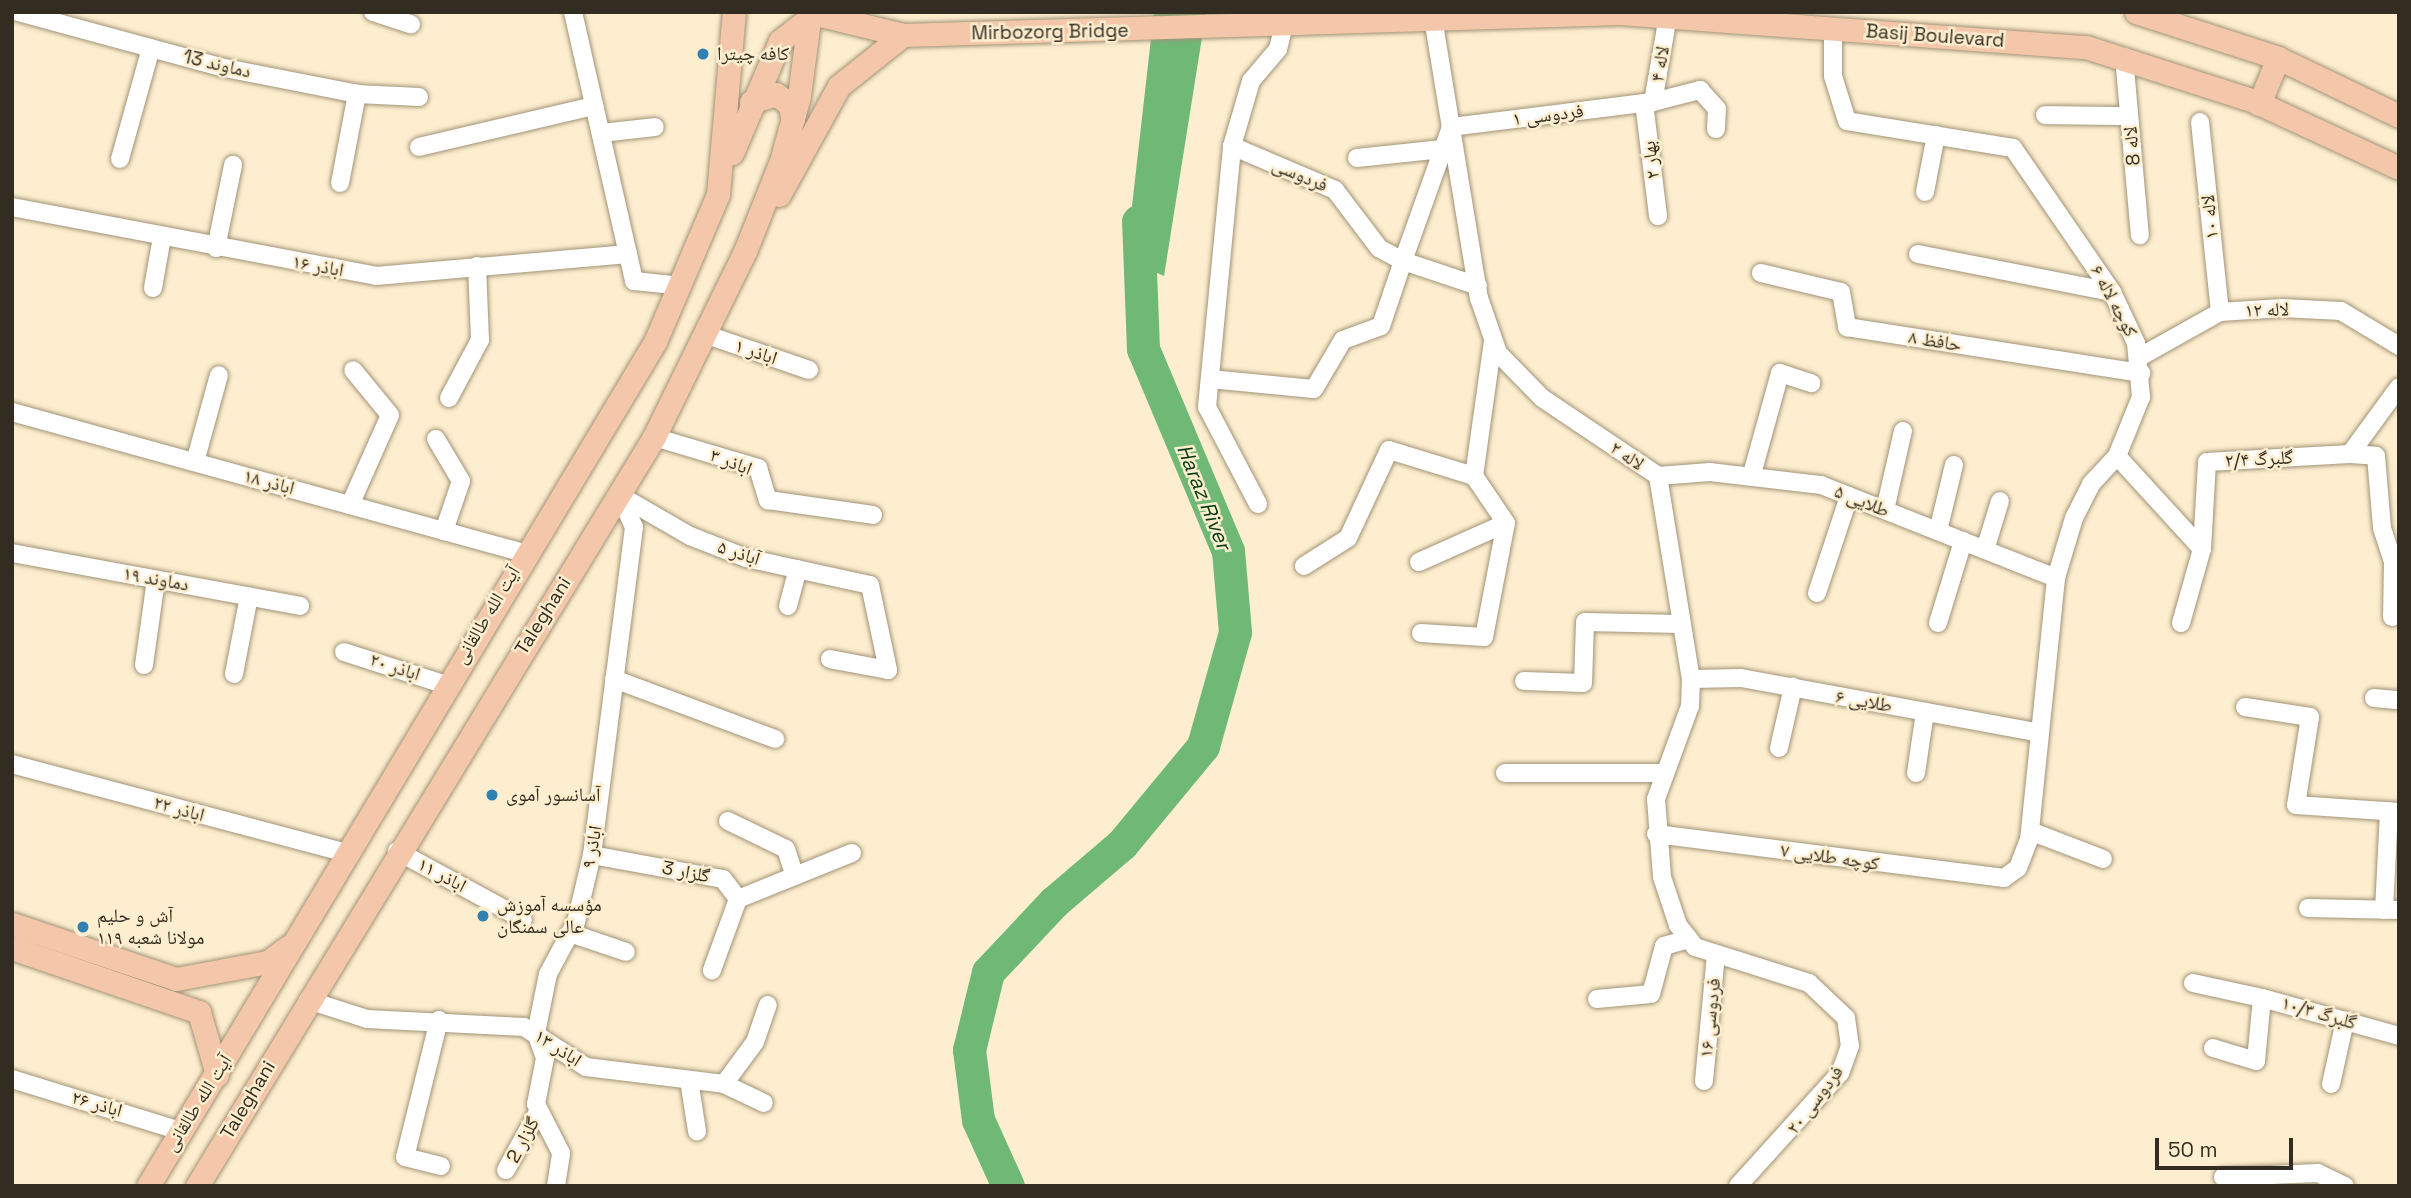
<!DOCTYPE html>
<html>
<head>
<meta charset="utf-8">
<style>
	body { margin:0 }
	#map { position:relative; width:2411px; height:1198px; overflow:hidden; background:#fdeecf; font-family:"Space Grotesk","Noto Naskh Arabic",sans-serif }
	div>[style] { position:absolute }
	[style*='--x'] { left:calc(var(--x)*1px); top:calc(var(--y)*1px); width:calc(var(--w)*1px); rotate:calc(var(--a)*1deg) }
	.water>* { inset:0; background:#70b876 }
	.river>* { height:33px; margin:-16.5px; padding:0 16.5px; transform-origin:16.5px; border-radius:16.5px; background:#70b876 }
	.roads { filter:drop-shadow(0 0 2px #a19377) drop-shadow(0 0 2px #a19377) }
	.minor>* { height:18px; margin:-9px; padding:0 9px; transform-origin:9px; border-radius:9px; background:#fff }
	.major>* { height:23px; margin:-11.5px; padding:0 11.5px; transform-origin:11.5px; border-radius:11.5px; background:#f4c7aa }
	.dots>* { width:19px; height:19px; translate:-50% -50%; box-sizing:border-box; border:4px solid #fdeecf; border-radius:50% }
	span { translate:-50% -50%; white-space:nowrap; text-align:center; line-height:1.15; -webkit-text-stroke:5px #fdeecf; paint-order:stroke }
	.street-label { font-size:19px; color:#322c21 }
	.poi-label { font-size:19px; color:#322c21 }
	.left { translate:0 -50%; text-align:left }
	.water-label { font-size:21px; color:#043b10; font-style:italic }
	.frame { position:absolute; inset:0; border:14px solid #322c21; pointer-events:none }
	.scale { position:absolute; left:2155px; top:1138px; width:138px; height:32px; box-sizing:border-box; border:4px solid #322c21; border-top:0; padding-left:9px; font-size:21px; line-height:24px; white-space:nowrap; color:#322c21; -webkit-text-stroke:5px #fdeecf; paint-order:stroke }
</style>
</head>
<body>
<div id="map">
	<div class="water">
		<div style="clip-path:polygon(1154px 12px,1206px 12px,1164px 276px,1126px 259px)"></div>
	</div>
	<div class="river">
		<div style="--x:1008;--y:1186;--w:72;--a:-114.4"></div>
		<div style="--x:978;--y:1120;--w:71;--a:-97.3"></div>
		<div style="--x:969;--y:1050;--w:80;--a:-76.3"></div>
		<div style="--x:988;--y:972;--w:96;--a:-46.7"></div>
		<div style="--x:1054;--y:902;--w:89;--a:-40.5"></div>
		<div style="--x:1122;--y:844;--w:127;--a:-50.4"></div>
		<div style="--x:1203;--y:746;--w:118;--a:-74.3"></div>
		<div style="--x:1235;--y:632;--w:81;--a:-94.9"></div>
		<div style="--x:1228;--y:551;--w:219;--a:-112.8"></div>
		<div style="--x:1143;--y:349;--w:128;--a:-92.2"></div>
	</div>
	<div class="roads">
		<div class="minor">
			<div style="--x:18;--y:12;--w:209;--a:15.2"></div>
			<div style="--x:220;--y:67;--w:140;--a:11.1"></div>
			<div style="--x:357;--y:94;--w:62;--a:2.8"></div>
			<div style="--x:373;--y:12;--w:40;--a:18"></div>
			<div style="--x:573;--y:12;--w:276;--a:77.2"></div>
			<div style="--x:634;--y:281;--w:48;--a:5.9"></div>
			<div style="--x:1433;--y:18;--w:284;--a:80.7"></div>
			<div style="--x:1479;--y:298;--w:58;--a:70.9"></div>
			<div style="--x:1498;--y:353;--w:63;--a:45.6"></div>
			<div style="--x:1542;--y:398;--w:140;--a:33.9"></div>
			<div style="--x:2124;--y:57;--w:179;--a:84.9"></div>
			<div style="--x:1653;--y:102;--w:49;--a:-14.3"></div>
			<div style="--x:1700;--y:90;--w:25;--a:48"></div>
			<div style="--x:1717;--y:109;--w:20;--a:93"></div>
			<div style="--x:1644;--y:103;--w:114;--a:82.9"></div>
			<div style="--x:2045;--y:115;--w:84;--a:0.7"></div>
			<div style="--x:2200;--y:122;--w:191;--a:84"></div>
			<div style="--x:601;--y:133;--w:54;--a:-6.3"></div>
			<div style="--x:419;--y:147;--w:180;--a:-13.2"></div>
			<div style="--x:1357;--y:158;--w:86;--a:-6"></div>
			<div style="--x:120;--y:159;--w:115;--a:-74.4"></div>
			<div style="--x:340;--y:183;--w:91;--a:-79.2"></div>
			<div style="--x:1925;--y:192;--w:58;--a:-79.1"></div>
			<div style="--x:12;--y:207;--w:370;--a:10.7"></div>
			<div style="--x:376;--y:276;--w:253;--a:-5"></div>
			<div style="--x:216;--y:248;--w:85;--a:-78.4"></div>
			<div style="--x:1918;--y:254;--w:198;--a:11.1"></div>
			<div style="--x:1761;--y:273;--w:82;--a:13.4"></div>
			<div style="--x:1841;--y:292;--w:36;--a:80"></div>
			<div style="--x:1847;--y:327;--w:298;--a:8.9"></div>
			<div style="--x:1478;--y:286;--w:79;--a:-161.6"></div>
			<div style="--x:1403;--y:261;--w:142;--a:-70.3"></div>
			<div style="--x:1451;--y:127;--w:204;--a:-7.1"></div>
			<div style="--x:1653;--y:102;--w:87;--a:-80.1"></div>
			<div style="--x:153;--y:288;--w:52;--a:-80"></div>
			<div style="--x:704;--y:334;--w:111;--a:18.9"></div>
			<div style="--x:2138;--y:358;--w:94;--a:-29.3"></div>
			<div style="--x:2220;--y:312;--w:62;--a:-3.7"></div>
			<div style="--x:2282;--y:308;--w:59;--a:2.9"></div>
			<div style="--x:2341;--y:311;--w:68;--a:31.1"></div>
			<div style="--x:1210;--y:379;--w:104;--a:5.5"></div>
			<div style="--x:1314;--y:389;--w:57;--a:-59.4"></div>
			<div style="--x:1343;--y:340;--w:40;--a:-20.2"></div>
			<div style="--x:1381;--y:326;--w:69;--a:-71.3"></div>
			<div style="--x:1403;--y:261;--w:27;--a:-152"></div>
			<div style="--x:1379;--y:248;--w:73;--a:-127.2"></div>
			<div style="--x:1335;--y:190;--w:112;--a:-156.9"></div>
			<div style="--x:449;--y:398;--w:66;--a:-61.9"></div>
			<div style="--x:480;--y:340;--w:74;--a:-92.3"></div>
			<div style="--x:12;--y:412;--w:531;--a:15.4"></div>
			<div style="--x:654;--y:437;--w:109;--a:16.6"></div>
			<div style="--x:758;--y:468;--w:34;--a:73"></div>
			<div style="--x:768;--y:500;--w:106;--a:8.1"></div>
			<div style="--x:436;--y:439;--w:49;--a:59.2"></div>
			<div style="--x:461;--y:481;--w:53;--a:108.8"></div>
			<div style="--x:2350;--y:454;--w:26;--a:4"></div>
			<div style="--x:2376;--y:456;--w:72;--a:85.2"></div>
			<div style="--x:2382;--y:528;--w:36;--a:72"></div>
			<div style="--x:2393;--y:562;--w:55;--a:91"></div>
			<div style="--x:2117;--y:456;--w:126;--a:47.6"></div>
			<div style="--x:195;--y:462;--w:90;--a:-74.6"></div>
			<div style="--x:1752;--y:474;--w:105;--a:-74.5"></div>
			<div style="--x:1780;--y:373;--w:33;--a:18"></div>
			<div style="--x:1658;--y:476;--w:206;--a:80.8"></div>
			<div style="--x:1691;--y:679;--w:27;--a:92"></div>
			<div style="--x:1690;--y:706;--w:99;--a:110.1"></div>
			<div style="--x:1656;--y:799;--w:78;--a:85.6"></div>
			<div style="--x:1662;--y:877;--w:51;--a:71.6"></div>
			<div style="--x:1678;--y:925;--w:28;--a:52"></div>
			<div style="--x:1695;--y:947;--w:120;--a:17.5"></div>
			<div style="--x:1809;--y:983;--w:51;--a:43.4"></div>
			<div style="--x:1846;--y:1018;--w:28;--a:82"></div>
			<div style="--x:1850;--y:1046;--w:29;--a:110"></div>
			<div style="--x:1840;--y:1073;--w:152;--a:132.1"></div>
			<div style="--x:1658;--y:476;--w:52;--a:-4.4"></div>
			<div style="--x:1710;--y:472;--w:112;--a:6.7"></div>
			<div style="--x:1821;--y:485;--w:253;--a:21.6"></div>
			<div style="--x:619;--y:495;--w:82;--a:30"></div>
			<div style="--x:690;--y:536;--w:60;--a:21.4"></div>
			<div style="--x:746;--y:558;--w:127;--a:12.3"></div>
			<div style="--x:870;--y:585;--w:87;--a:78"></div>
			<div style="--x:888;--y:670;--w:59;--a:-169.3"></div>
			<div style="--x:1258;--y:504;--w:110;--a:-117.7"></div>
			<div style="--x:1207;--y:407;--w:262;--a:-84.5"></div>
			<div style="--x:1232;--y:146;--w:68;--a:-73.7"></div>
			<div style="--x:1251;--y:81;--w:42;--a:-49.8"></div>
			<div style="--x:1278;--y:49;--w:25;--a:-76"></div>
			<div style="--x:350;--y:505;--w:98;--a:-66"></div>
			<div style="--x:390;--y:415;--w:58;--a:-129.4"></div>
			<div style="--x:1885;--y:510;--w:81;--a:-77.2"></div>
			<div style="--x:1938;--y:531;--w:68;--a:-76.4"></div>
			<div style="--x:1985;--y:550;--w:51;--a:-73"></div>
			<div style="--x:12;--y:553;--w:293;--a:10.4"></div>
			<div style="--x:1419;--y:562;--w:95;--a:-24.1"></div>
			<div style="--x:1304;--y:566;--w:52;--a:-32.5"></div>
			<div style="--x:1348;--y:538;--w:97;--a:-65"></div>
			<div style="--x:1389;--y:450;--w:89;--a:17"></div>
			<div style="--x:1474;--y:476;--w:137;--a:-82"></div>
			<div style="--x:1817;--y:593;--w:102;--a:-71.7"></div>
			<div style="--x:788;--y:606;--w:38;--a:-75"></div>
			<div style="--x:1938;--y:623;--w:86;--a:-73"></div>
			<div style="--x:2181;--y:623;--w:77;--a:-74.2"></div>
			<div style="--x:2202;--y:549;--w:87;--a:-86.7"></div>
			<div style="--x:2207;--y:462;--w:143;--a:-3.2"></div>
			<div style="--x:2350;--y:454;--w:83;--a:-53.8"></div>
			<div style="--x:1421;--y:633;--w:63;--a:3.6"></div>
			<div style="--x:1484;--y:637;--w:116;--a:-79.1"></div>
			<div style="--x:1506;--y:523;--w:57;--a:-124.2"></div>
			<div style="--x:344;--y:652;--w:107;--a:17.9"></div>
			<div style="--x:144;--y:665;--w:86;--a:-82"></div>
			<div style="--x:234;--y:674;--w:79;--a:-79.1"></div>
			<div style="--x:614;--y:679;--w:172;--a:20.4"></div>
			<div style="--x:1691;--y:679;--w:50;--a:-1.1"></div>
			<div style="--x:1741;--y:678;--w:300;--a:10.4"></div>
			<div style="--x:1524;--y:681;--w:59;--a:1.9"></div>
			<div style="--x:1583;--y:683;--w:61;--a:-88.1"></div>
			<div style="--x:1585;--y:622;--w:96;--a:1.2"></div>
			<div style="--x:2374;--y:698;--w:25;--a:5"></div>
			<div style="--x:2245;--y:707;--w:66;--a:8.7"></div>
			<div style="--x:2310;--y:717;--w:89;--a:99"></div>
			<div style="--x:2296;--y:805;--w:103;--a:3.9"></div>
			<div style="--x:1779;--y:748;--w:63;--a:-77.1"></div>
			<div style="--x:12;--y:764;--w:346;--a:14.9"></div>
			<div style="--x:1505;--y:773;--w:159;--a:0"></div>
			<div style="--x:1916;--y:773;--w:62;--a:-81.6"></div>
			<div style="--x:728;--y:821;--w:64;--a:25.8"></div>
			<div style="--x:786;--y:849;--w:28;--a:72"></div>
			<div style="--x:2030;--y:831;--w:78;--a:21"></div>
			<div style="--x:1656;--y:834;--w:351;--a:7.2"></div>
			<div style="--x:2004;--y:878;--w:17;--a:-36"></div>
			<div style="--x:2018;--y:868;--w:30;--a:-69"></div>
			<div style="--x:2029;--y:840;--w:263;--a:-84.1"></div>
			<div style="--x:2056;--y:578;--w:63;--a:-73.3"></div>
			<div style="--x:2074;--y:518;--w:38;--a:-63"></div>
			<div style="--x:2091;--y:484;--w:38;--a:-47"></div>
			<div style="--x:2117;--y:456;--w:64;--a:-67.9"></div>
			<div style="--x:2141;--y:397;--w:54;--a:-95.3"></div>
			<div style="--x:2136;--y:343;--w:56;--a:-115.2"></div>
			<div style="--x:2112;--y:292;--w:175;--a:-124.5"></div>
			<div style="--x:2013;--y:148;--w:168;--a:-170.8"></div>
			<div style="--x:1847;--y:121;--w:47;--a:-107.3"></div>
			<div style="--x:1833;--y:76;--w:47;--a:-90"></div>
			<div style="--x:397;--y:851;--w:143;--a:28.4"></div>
			<div style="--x:592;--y:855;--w:133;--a:10.4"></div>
			<div style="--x:723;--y:879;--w:25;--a:53"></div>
			<div style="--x:738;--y:899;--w:76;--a:110.1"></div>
			<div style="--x:738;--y:899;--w:123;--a:-22"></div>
			<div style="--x:2308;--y:908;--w:91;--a:1.3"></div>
			<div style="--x:2384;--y:910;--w:99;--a:-87.1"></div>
			<div style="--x:570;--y:933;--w:59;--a:18.7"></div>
			<div style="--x:2193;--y:983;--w:71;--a:12.3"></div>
			<div style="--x:1597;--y:999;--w:54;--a:-5.3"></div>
			<div style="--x:1651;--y:994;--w:50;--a:-74.8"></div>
			<div style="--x:1664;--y:946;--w:26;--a:-16"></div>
			<div style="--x:308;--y:1000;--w:62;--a:17.9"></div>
			<div style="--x:367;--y:1019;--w:157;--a:2.9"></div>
			<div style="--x:524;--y:1027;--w:74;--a:32.8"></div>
			<div style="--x:586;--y:1067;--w:139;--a:7"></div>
			<div style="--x:724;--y:1084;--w:44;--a:25.4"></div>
			<div style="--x:439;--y:1020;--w:141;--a:103.9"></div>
			<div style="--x:405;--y:1157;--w:37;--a:14"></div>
			<div style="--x:2213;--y:1048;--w:45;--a:16.8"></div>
			<div style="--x:2256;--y:1061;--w:63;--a:-84.6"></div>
			<div style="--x:2262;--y:998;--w:142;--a:15.5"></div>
			<div style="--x:12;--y:1079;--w:176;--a:17.2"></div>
			<div style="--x:689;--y:1080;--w:52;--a:81.1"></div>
			<div style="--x:1704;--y:1081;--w:127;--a:-84.6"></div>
			<div style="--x:724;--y:1084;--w:52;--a:-53.6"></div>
			<div style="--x:755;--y:1042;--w:39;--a:-71"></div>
			<div style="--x:2331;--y:1084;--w:65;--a:-77.5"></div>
			<div style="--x:506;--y:1170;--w:68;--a:-61.2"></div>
			<div style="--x:2223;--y:1177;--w:95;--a:-2.4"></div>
			<div style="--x:2318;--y:1173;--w:30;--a:26"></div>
			<div style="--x:556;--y:1186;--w:33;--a:-81"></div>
			<div style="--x:561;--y:1153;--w:55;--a:-117"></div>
			<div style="--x:536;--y:1104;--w:47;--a:-78.9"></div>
			<div style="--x:545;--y:1058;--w:27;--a:-110"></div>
			<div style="--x:536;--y:1033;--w:60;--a:-78.5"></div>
			<div style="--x:548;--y:974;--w:59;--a:-61.7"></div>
			<div style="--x:576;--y:922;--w:69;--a:-76.6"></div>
			<div style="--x:592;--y:855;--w:331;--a:-82.7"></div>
			<div style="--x:634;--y:527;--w:35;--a:-115"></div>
		</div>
		<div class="major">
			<div style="--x:808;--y:12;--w:98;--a:13.6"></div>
			<div style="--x:903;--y:35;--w:717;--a:-1.76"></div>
			<div style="--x:1620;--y:13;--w:467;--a:4.2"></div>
			<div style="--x:2086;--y:47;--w:176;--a:17.8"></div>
			<div style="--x:2254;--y:101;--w:160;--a:24.8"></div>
			<div style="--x:2136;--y:12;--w:149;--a:17.9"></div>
			<div style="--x:2278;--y:58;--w:134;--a:25.6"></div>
			<div style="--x:751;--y:102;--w:26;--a:-18"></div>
			<div style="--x:776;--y:94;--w:16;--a:38"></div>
			<div style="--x:789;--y:104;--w:16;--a:76"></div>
			<div style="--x:2259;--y:104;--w:50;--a:-67.6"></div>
			<div style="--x:732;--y:153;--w:122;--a:-66.8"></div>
			<div style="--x:780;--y:41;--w:46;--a:-37.9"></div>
			<div style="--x:779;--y:195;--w:124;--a:-61.2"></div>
			<div style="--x:839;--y:86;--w:82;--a:-38.6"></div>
			<div style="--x:12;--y:924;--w:173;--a:18.5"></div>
			<div style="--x:176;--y:979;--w:94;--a:-10.5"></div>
			<div style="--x:268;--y:962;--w:25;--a:-37"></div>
			<div style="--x:12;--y:948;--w:198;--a:18.9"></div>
			<div style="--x:199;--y:1012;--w:65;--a:73.8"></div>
			<div style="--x:148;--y:1186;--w:985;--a:-59.01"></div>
			<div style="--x:655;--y:342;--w:161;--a:-66.9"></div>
			<div style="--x:718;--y:194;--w:183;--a:-85"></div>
			<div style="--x:197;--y:1186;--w:877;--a:-58.61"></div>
			<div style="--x:654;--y:437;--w:209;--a:-63.9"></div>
			<div style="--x:746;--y:249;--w:95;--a:-68.3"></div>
			<div style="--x:781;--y:161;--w:67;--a:-74.5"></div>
			<div style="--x:799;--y:96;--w:85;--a:-82.5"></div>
		</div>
	</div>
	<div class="dots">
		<div style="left:703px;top:54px;background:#2e81b2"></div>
		<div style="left:492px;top:795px;background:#2e81b2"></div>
		<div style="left:483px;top:916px;background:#2e81b2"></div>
		<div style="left:83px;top:927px;background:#2e81b2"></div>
	</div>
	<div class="street-label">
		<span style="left:1050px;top:32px;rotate:-1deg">Mirbozorg Bridge</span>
		<span style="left:1935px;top:36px;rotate:4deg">Basij Boulevard</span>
		<span style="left:217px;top:64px;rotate:13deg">دماوند 13</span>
		<span style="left:1660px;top:64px;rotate:-80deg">لاله ۴</span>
		<span style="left:1548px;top:115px;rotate:-7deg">فردوسی ۱</span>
		<span style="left:2132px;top:146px;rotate:-95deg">لاله 8</span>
		<span style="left:1651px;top:160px;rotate:-97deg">بهار ۲</span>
		<span style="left:1300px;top:175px;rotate:23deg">فردوسی</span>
		<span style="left:2210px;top:217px;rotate:-96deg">لاله ۱۰</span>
		<span style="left:318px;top:266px;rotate:10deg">اباذر ۱۶</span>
		<span style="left:2114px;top:301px;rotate:62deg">کوچه لاله ۶</span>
		<span style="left:2267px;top:310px;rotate:-2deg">لاله ۱۲</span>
		<span style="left:1935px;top:341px;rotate:9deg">حافظ ۸</span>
		<span style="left:756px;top:352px;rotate:19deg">اباذر ۱</span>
		<span style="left:1627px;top:456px;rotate:33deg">لاله ۲</span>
		<span style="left:2259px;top:459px;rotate:-3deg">گلبرگ ۲/۴</span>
		<span style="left:731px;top:462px;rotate:21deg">اباذر ۳</span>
		<span style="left:269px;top:482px;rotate:15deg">اباذر ۱۸</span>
		<span style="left:1862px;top:501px;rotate:22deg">طلایی ۵</span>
		<span style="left:739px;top:553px;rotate:18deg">آباذر ۵</span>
		<span style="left:156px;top:579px;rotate:10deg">دماوند ۱۹</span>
		<span style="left:487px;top:615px;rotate:-59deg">آیت الله طالقانی</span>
		<span style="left:543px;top:616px;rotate:-58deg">Taleghani</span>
		<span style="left:395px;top:667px;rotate:18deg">اباذر ۲۰</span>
		<span style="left:1864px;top:701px;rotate:10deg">طلایی ۶</span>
		<span style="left:179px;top:809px;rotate:15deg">اباذر ۲۲</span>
		<span style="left:592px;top:847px;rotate:-80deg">اباذر ۹</span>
		<span style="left:1830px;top:857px;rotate:8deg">کوچه طلایی ۷</span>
		<span style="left:686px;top:872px;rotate:11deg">گلزار 3</span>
		<span style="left:442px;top:875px;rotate:28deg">اباذر ۱۱</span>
		<span style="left:2319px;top:1013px;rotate:16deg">گلبرگ ۱۰/۳</span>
		<span style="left:1710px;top:1018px;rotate:-84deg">فردوسی ۱۶</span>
		<span style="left:558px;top:1048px;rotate:33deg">اباذر ۱۳</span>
		<span style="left:248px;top:1100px;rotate:-59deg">Taleghani</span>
		<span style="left:1815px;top:1100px;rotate:-53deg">فردوسی ۲۰</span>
		<span style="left:198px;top:1103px;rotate:-58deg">آیت الله طالقانی</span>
		<span style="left:97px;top:1104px;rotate:16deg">اباذر ۲۶</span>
		<span style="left:523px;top:1140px;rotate:-62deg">گلزار 2</span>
	</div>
	<div class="poi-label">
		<span class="left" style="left:717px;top:54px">کافه چیترا</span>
		<span class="left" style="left:506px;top:795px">آسانسور آموی</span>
		<span class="left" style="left:497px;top:916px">مؤسسه آموزش<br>عالی سمنگان</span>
		<span class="left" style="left:97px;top:927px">آش و حلیم<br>مولانا شعبه ۱۱۹</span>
	</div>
	<div class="water-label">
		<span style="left:1204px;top:497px;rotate:68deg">Haraz River</span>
	</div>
	<div class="frame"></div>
	<div class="scale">50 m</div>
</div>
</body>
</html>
